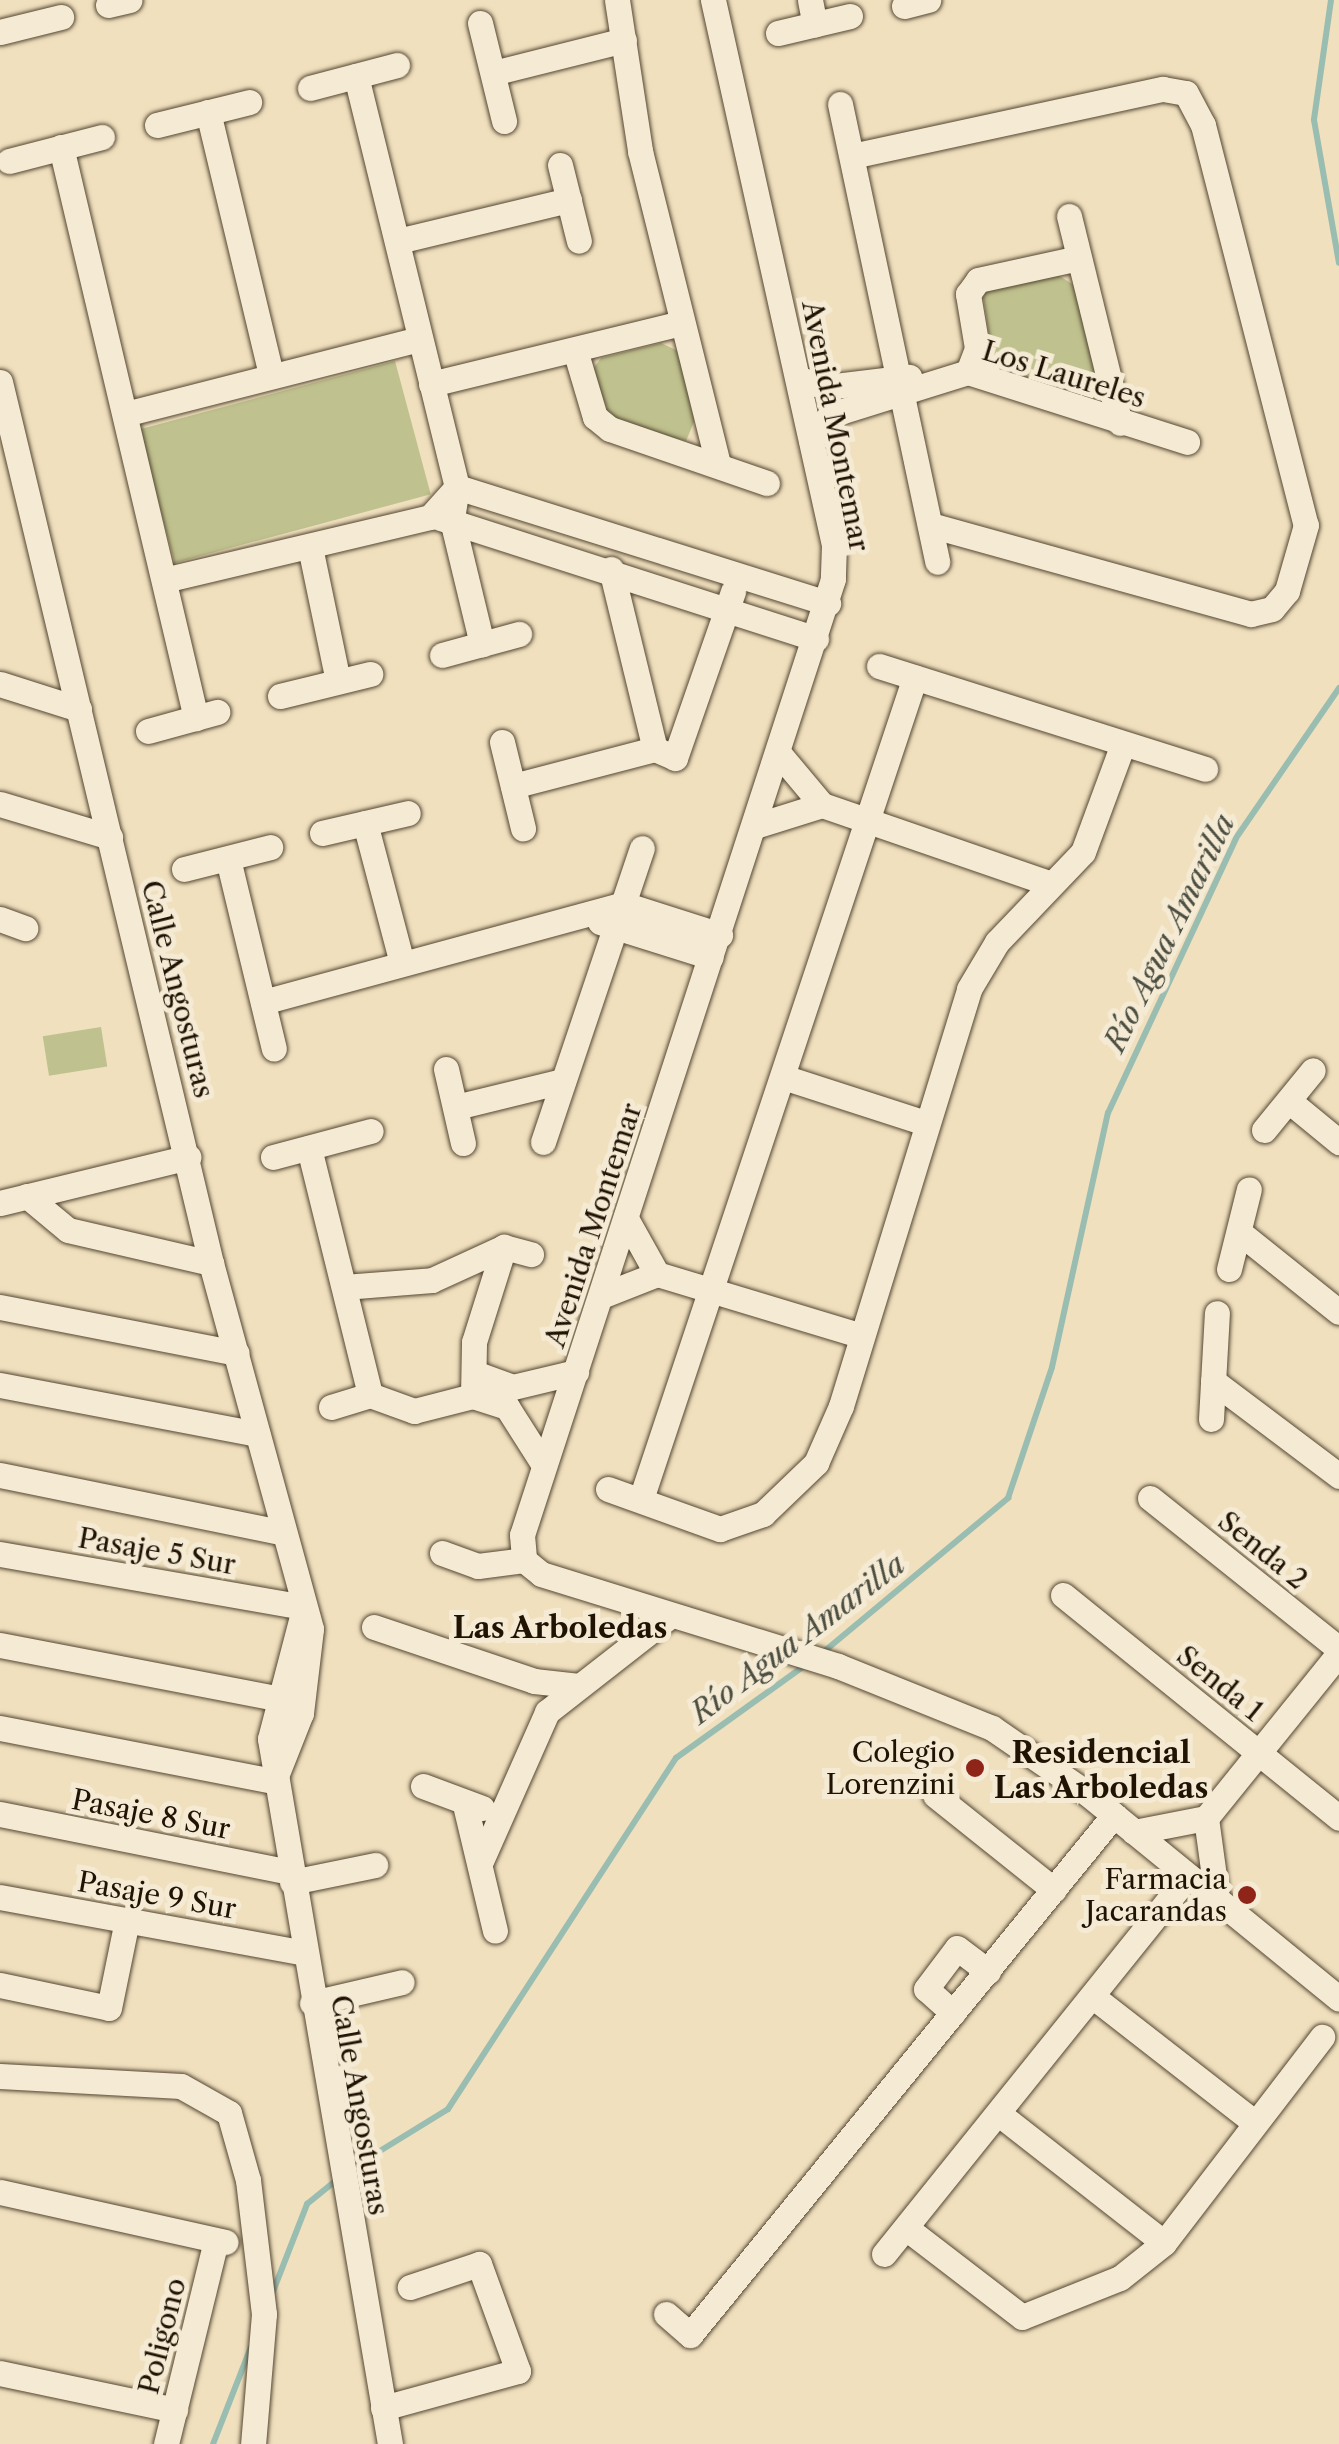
<!DOCTYPE html>
<html>
<head>
<meta charset="utf-8">
<style>
	body { margin:0 }
	#map { position:relative; width:1339px; height:2444px; overflow:hidden; background:#f0e0be; font-family:"Libre Caslon Text",serif }
	div>[style] { position:absolute }
	[style*='--x'] { left:calc(var(--x)*1px); top:calc(var(--y)*1px); width:calc(var(--w)*1px); rotate:calc(var(--a)*1deg) }
	.green>* { inset:0; background:#bfc18e; transform-origin:0 0 }
	.stream>* { height:6px; margin:-3px; padding:0 3px; transform-origin:3px; border-radius:3px; background:#9abdb1 }
	.roads { filter:drop-shadow(0 0 2px #544632) drop-shadow(0 0 2px #544632) }
	.minor>* { height:25px; margin:-12.5px; padding:0 12.5px; transform-origin:12.5px; border-radius:12.5px; background:#f5ebd5 }
	.dots>* { width:28px; height:28px; translate:-50% -50%; box-sizing:border-box; border:5px solid #f5ebd5; border-radius:50% }
	span { translate:-50% -50%; white-space:nowrap; text-align:center; line-height:1.15; -webkit-text-stroke:10px #f5ebd5; paint-order:stroke }
	.street-label { font-size:28px; color:#201304 }
	.poi-label { font-size:28px; color:#201304 }
	.right { translate:-100% -50%; text-align:right }
	.water-label { font-size:30px; color:#4b4e41; font-style:italic }
	.neighbourhood-label { font-size:30px; color:#201304; font-weight:700 }
</style>
</head>
<body>
<div id="map">
	<div class="green">
		<div style="clip-path:polygon(1053px 272px,1074px 285px,1100px 393px,1092px 405px,1012px 377px,993px 360px,983px 295px,993px 284px)"></div>
		<div style="clip-path:polygon(661px 343px,678px 351px,696px 417px,686px 441px,612px 422px,592px 370px,601px 358px)"></div>
		<div style="left:395px;top:361px;width:138px;height:265px;rotate:75deg"></div>
		<div style="left:101px;top:1027px;width:40px;height:59px;rotate:81deg"></div>
	</div>
	<div class="stream">
		<div style="--x:1331;--y:0;--w:121;--a:98.1"></div>
		<div style="--x:1314;--y:120;--w:145;--a:80.1"></div>
		<div style="--x:821;--y:1654;--w:244;--a:-39.8"></div>
		<div style="--x:1008;--y:1498;--w:138;--a:-71.4"></div>
		<div style="--x:1052;--y:1367;--w:260;--a:-77.6"></div>
		<div style="--x:1108;--y:1113;--w:303;--a:-65"></div>
		<div style="--x:1236;--y:838;--w:182;--a:-55.5"></div>
		<div style="--x:349;--y:2170;--w:116;--a:-31.6"></div>
		<div style="--x:448;--y:2109;--w:419;--a:-57"></div>
		<div style="--x:676;--y:1758;--w:161;--a:-35.7"></div>
		<div style="--x:272;--y:2294;--w:97;--a:-68.7"></div>
		<div style="--x:307;--y:2204;--w:41;--a:-39.1"></div>
		<div style="--x:213;--y:2444;--w:104;--a:-68.6"></div>
	</div>
	<div class="roads">
		<div class="minor">
			<div style="--x:617;--y:0;--w:153;--a:81.3"></div>
			<div style="--x:640;--y:151;--w:323;--a:76"></div>
			<div style="--x:713;--y:0;--w:558;--a:77.48"></div>
			<div style="--x:834;--y:545;--w:34;--a:92"></div>
			<div style="--x:833;--y:579;--w:1005;--a:108.02"></div>
			<div style="--x:522;--y:1535;--w:25;--a:85"></div>
			<div style="--x:524;--y:1560;--w:22;--a:39"></div>
			<div style="--x:541;--y:1574;--w:311;--a:17.2"></div>
			<div style="--x:838;--y:1666;--w:166;--a:21.9"></div>
			<div style="--x:992;--y:1728;--w:116;--a:34.5"></div>
			<div style="--x:1088;--y:1794;--w:324;--a:39.2"></div>
			<div style="--x:810;--y:0;--w:25;--a:79"></div>
			<div style="--x:108;--y:5;--w:22;--a:-13"></div>
			<div style="--x:904;--y:6;--w:25;--a:-14"></div>
			<div style="--x:480;--y:23;--w:101;--a:76.2"></div>
			<div style="--x:0;--y:32;--w:63;--a:-13.8"></div>
			<div style="--x:778;--y:33;--w:74;--a:-13.3"></div>
			<div style="--x:493;--y:73;--w:135;--a:-14.1"></div>
			<div style="--x:356;--y:76;--w:423;--a:76.2"></div>
			<div style="--x:457;--y:487;--w:33;--a:99"></div>
			<div style="--x:452;--y:520;--w:128;--a:76.4"></div>
			<div style="--x:310;--y:88;--w:90;--a:-14.8"></div>
			<div style="--x:840;--y:104;--w:468;--a:78"></div>
			<div style="--x:208;--y:112;--w:270;--a:76.5"></div>
			<div style="--x:157;--y:125;--w:95;--a:-14"></div>
			<div style="--x:61;--y:147;--w:587;--a:76.7"></div>
			<div style="--x:852;--y:156;--w:318;--a:-12.2"></div>
			<div style="--x:1163;--y:89;--w:23;--a:10"></div>
			<div style="--x:1186;--y:93;--w:36;--a:62"></div>
			<div style="--x:1203;--y:125;--w:413;--a:75.6"></div>
			<div style="--x:1306;--y:525;--w:69;--a:106.1"></div>
			<div style="--x:1287;--y:591;--w:23;--a:130"></div>
			<div style="--x:1272;--y:609;--w:22;--a:167"></div>
			<div style="--x:1251;--y:614;--w:333;--a:-164.5"></div>
			<div style="--x:9;--y:161;--w:96;--a:-14.5"></div>
			<div style="--x:560;--y:165;--w:78;--a:76"></div>
			<div style="--x:1069;--y:216;--w:213;--a:76.2"></div>
			<div style="--x:398;--y:241;--w:176;--a:-13.5"></div>
			<div style="--x:575;--y:350;--w:70;--a:73.4"></div>
			<div style="--x:595;--y:417;--w:19;--a:39"></div>
			<div style="--x:610;--y:429;--w:166;--a:19"></div>
			<div style="--x:968;--y:372;--w:26;--a:-69"></div>
			<div style="--x:977;--y:348;--w:55;--a:-99.5"></div>
			<div style="--x:968;--y:294;--w:17;--a:-54"></div>
			<div style="--x:978;--y:280;--w:103;--a:-12.3"></div>
			<div style="--x:799;--y:379;--w:29;--a:16"></div>
			<div style="--x:827;--y:387;--w:83;--a:-7"></div>
			<div style="--x:0;--y:382;--w:906;--a:76.53"></div>
			<div style="--x:211;--y:1263;--w:379;--a:74.7"></div>
			<div style="--x:311;--y:1629;--w:85;--a:96.8"></div>
			<div style="--x:301;--y:1713;--w:68;--a:111.6"></div>
			<div style="--x:431;--y:384;--w:257;--a:-13.7"></div>
			<div style="--x:125;--y:414;--w:303;--a:-14.3"></div>
			<div style="--x:811;--y:440;--w:31;--a:-53"></div>
			<div style="--x:830;--y:415;--w:145;--a:-17.3"></div>
			<div style="--x:968;--y:372;--w:230;--a:17.7"></div>
			<div style="--x:440;--y:518;--w:395;--a:17.8"></div>
			<div style="--x:310;--y:547;--w:137;--a:78.2"></div>
			<div style="--x:611;--y:569;--w:185;--a:76.3"></div>
			<div style="--x:164;--y:580;--w:273;--a:-13.3"></div>
			<div style="--x:430;--y:517;--w:40;--a:-48"></div>
			<div style="--x:457;--y:487;--w:389;--a:17.4"></div>
			<div style="--x:442;--y:655;--w:80;--a:-15.3"></div>
			<div style="--x:879;--y:666;--w:342;--a:17.5"></div>
			<div style="--x:0;--y:684;--w:83;--a:17.6"></div>
			<div style="--x:280;--y:696;--w:93;--a:-13.7"></div>
			<div style="--x:148;--y:731;--w:72;--a:-15.4"></div>
			<div style="--x:502;--y:742;--w:89;--a:76.3"></div>
			<div style="--x:781;--y:756;--w:64;--a:50.1"></div>
			<div style="--x:513;--y:786;--w:147;--a:-14.6"></div>
			<div style="--x:655;--y:749;--w:22;--a:24"></div>
			<div style="--x:675;--y:758;--w:177;--a:-70.8"></div>
			<div style="--x:0;--y:804;--w:115;--a:16.7"></div>
			<div style="--x:365;--y:823;--w:145;--a:75.2"></div>
			<div style="--x:758;--y:825;--w:67;--a:-17.4"></div>
			<div style="--x:822;--y:805;--w:242;--a:19"></div>
			<div style="--x:322;--y:833;--w:88;--a:-13.1"></div>
			<div style="--x:228;--y:859;--w:195;--a:76.4"></div>
			<div style="--x:184;--y:869;--w:89;--a:-14.3"></div>
			<div style="--x:0;--y:919;--w:27;--a:20"></div>
			<div style="--x:600;--y:922;--w:116;--a:17.5"></div>
			<div style="--x:263;--y:1002;--w:373;--a:-15.2"></div>
			<div style="--x:623;--y:904;--w:102;--a:17.7"></div>
			<div style="--x:446;--y:1069;--w:76;--a:77.1"></div>
			<div style="--x:783;--y:1077;--w:149;--a:17.9"></div>
			<div style="--x:1289;--y:1101;--w:65;--a:39.4"></div>
			<div style="--x:456;--y:1107;--w:110;--a:-13.7"></div>
			<div style="--x:1264;--y:1130;--w:77;--a:-50.8"></div>
			<div style="--x:543;--y:1142;--w:310;--a:-71.4"></div>
			<div style="--x:309;--y:1148;--w:254;--a:76.1"></div>
			<div style="--x:370;--y:1395;--w:47;--a:20"></div>
			<div style="--x:414;--y:1411;--w:61;--a:-14.3"></div>
			<div style="--x:473;--y:1396;--w:36;--a:18"></div>
			<div style="--x:507;--y:1407;--w:69;--a:57.5"></div>
			<div style="--x:273;--y:1157;--w:101;--a:-14.9"></div>
			<div style="--x:27;--y:1196;--w:53;--a:39.7"></div>
			<div style="--x:68;--y:1230;--w:147;--a:13"></div>
			<div style="--x:0;--y:1203;--w:194;--a:-13.7"></div>
			<div style="--x:628;--y:1222;--w:60;--a:60.9"></div>
			<div style="--x:1239;--y:1232;--w:128;--a:38.7"></div>
			<div style="--x:1229;--y:1269;--w:82;--a:-76"></div>
			<div style="--x:344;--y:1287;--w:88;--a:-4.5"></div>
			<div style="--x:432;--y:1280;--w:79;--a:-24.6"></div>
			<div style="--x:504;--y:1247;--w:28;--a:15"></div>
			<div style="--x:601;--y:1296;--w:60;--a:-21.4"></div>
			<div style="--x:657;--y:1274;--w:211;--a:16.8"></div>
			<div style="--x:0;--y:1307;--w:241;--a:11"></div>
			<div style="--x:480;--y:1375;--w:35;--a:20"></div>
			<div style="--x:513;--y:1387;--w:65;--a:-13.4"></div>
			<div style="--x:1213;--y:1381;--w:158;--a:37"></div>
			<div style="--x:0;--y:1385;--w:262;--a:10.8"></div>
			<div style="--x:473;--y:1396;--w:54;--a:-88.9"></div>
			<div style="--x:474;--y:1342;--w:100;--a:-72.5"></div>
			<div style="--x:331;--y:1407;--w:41;--a:-17.1"></div>
			<div style="--x:1211;--y:1419;--w:106;--a:-86.8"></div>
			<div style="--x:0;--y:1475;--w:287;--a:11.5"></div>
			<div style="--x:608;--y:1489;--w:119;--a:19.7"></div>
			<div style="--x:720;--y:1529;--w:46;--a:-19.2"></div>
			<div style="--x:763;--y:1514;--w:74;--a:-43.9"></div>
			<div style="--x:816;--y:1463;--w:62;--a:-66.3"></div>
			<div style="--x:841;--y:1406;--w:436;--a:-72.9"></div>
			<div style="--x:969;--y:989;--w:55;--a:-59.2"></div>
			<div style="--x:997;--y:942;--w:124;--a:-46.3"></div>
			<div style="--x:1083;--y:852;--w:115;--a:-69.7"></div>
			<div style="--x:1150;--y:1498;--w:242;--a:38.6"></div>
			<div style="--x:641;--y:1499;--w:866;--a:-71.57"></div>
			<div style="--x:442;--y:1553;--w:38;--a:20"></div>
			<div style="--x:478;--y:1566;--w:46;--a:-7.4"></div>
			<div style="--x:0;--y:1554;--w:309;--a:9.9"></div>
			<div style="--x:1063;--y:1595;--w:355;--a:38.9"></div>
			<div style="--x:304;--y:1609;--w:134;--a:104.7"></div>
			<div style="--x:270;--y:1739;--w:715;--a:80.34"></div>
			<div style="--x:374;--y:1627;--w:169;--a:18.6"></div>
			<div style="--x:534;--y:1681;--w:45;--a:6.3"></div>
			<div style="--x:0;--y:1645;--w:286;--a:10.9"></div>
			<div style="--x:0;--y:1728;--w:282;--a:11"></div>
			<div style="--x:423;--y:1786;--w:63;--a:20.4"></div>
			<div style="--x:935;--y:1795;--w:152;--a:38.6"></div>
			<div style="--x:466;--y:1809;--w:125;--a:76.6"></div>
			<div style="--x:0;--y:1814;--w:297;--a:11.3"></div>
			<div style="--x:1206;--y:1818;--w:81;--a:82.2"></div>
			<div style="--x:1134;--y:1832;--w:73;--a:-11"></div>
			<div style="--x:1206;--y:1818;--w:212;--a:-51.1"></div>
			<div style="--x:481;--y:1861;--w:163;--a:-66.1"></div>
			<div style="--x:547;--y:1712;--w:156;--a:-38"></div>
			<div style="--x:292;--y:1882;--w:85;--a:-11.6"></div>
			<div style="--x:0;--y:1897;--w:309;--a:10.4"></div>
			<div style="--x:0;--y:1985;--w:111;--a:11.9"></div>
			<div style="--x:109;--y:2008;--w:90;--a:-78.4"></div>
			<div style="--x:1096;--y:1999;--w:200;--a:37.9"></div>
			<div style="--x:312;--y:2003;--w:92;--a:-13.1"></div>
			<div style="--x:953;--y:2013;--w:36;--a:-138"></div>
			<div style="--x:926;--y:1989;--w:51;--a:-52.9"></div>
			<div style="--x:957;--y:1948;--w:39;--a:37"></div>
			<div style="--x:0;--y:2076;--w:181;--a:3.2"></div>
			<div style="--x:181;--y:2086;--w:55;--a:29.4"></div>
			<div style="--x:229;--y:2113;--w:70;--a:74.2"></div>
			<div style="--x:248;--y:2180;--w:135;--a:83.2"></div>
			<div style="--x:264;--y:2314;--w:130;--a:94.8"></div>
			<div style="--x:1003;--y:2117;--w:204;--a:38"></div>
			<div style="--x:0;--y:2192;--w:231;--a:12.5"></div>
			<div style="--x:910;--y:2231;--w:141;--a:37.5"></div>
			<div style="--x:1022;--y:2317;--w:105;--a:-21.7"></div>
			<div style="--x:1120;--y:2278;--w:56;--a:-38.5"></div>
			<div style="--x:1164;--y:2243;--w:260;--a:-52.5"></div>
			<div style="--x:884;--y:2254;--w:485;--a:-51.2"></div>
			<div style="--x:666;--y:2314;--w:32;--a:41"></div>
			<div style="--x:690;--y:2335;--w:671;--a:-50.81"></div>
			<div style="--x:0;--y:2373;--w:179;--a:11.9"></div>
			<div style="--x:383;--y:2408;--w:140;--a:-15.3"></div>
			<div style="--x:518;--y:2371;--w:114;--a:-110"></div>
			<div style="--x:479;--y:2264;--w:73;--a:161.6"></div>
			<div style="--x:166;--y:2444;--w:209;--a:-76.2"></div>
		</div>
	</div>
	<div class="dots">
		<div style="left:975px;top:1768px;background:#8f2418"></div>
		<div style="left:1247px;top:1895px;background:#8f2418"></div>
	</div>
	<div class="street-label">
		<span style="left:1064px;top:374px;rotate:17deg">Los Laureles</span>
		<span style="left:836px;top:426px;rotate:79deg">Avenida Montemar</span>
		<span style="left:178px;top:989px;rotate:76deg">Calle Angosturas</span>
		<span style="left:593px;top:1225px;rotate:-72deg">Avenida Montemar</span>
		<span style="left:1263px;top:1550px;rotate:39deg">Senda 2</span>
		<span style="left:157px;top:1551px;rotate:10deg">Pasaje 5 Sur</span>
		<span style="left:1220px;top:1683px;rotate:39deg">Senda 1</span>
		<span style="left:151px;top:1814px;rotate:11deg">Pasaje 8 Sur</span>
		<span style="left:157px;top:1895px;rotate:10deg">Pasaje 9 Sur</span>
		<span style="left:360px;top:2105px;rotate:80deg">Calle Angosturas</span>
		<span style="left:162px;top:2336px;rotate:-76deg">Poligono</span>
	</div>
	<div class="poi-label">
		<span class="right" style="left:955px;top:1768px">Colegio<br>Lorenzini</span>
		<span class="right" style="left:1227px;top:1895px">Farmacia<br>Jacarandas</span>
	</div>
	<div class="water-label">
		<span style="left:1170px;top:933px;rotate:-64deg">Río Agua Amarilla</span>
		<span style="left:798px;top:1639px;rotate:-37deg">Río Agua Amarilla</span>
	</div>
	<div class="neighbourhood-label">
		<span style="left:560px;top:1628px">Las Arboledas</span>
		<span style="left:1101px;top:1770px">Residencial<br>Las Arboledas</span>
	</div>
</div>
</body>
</html>
